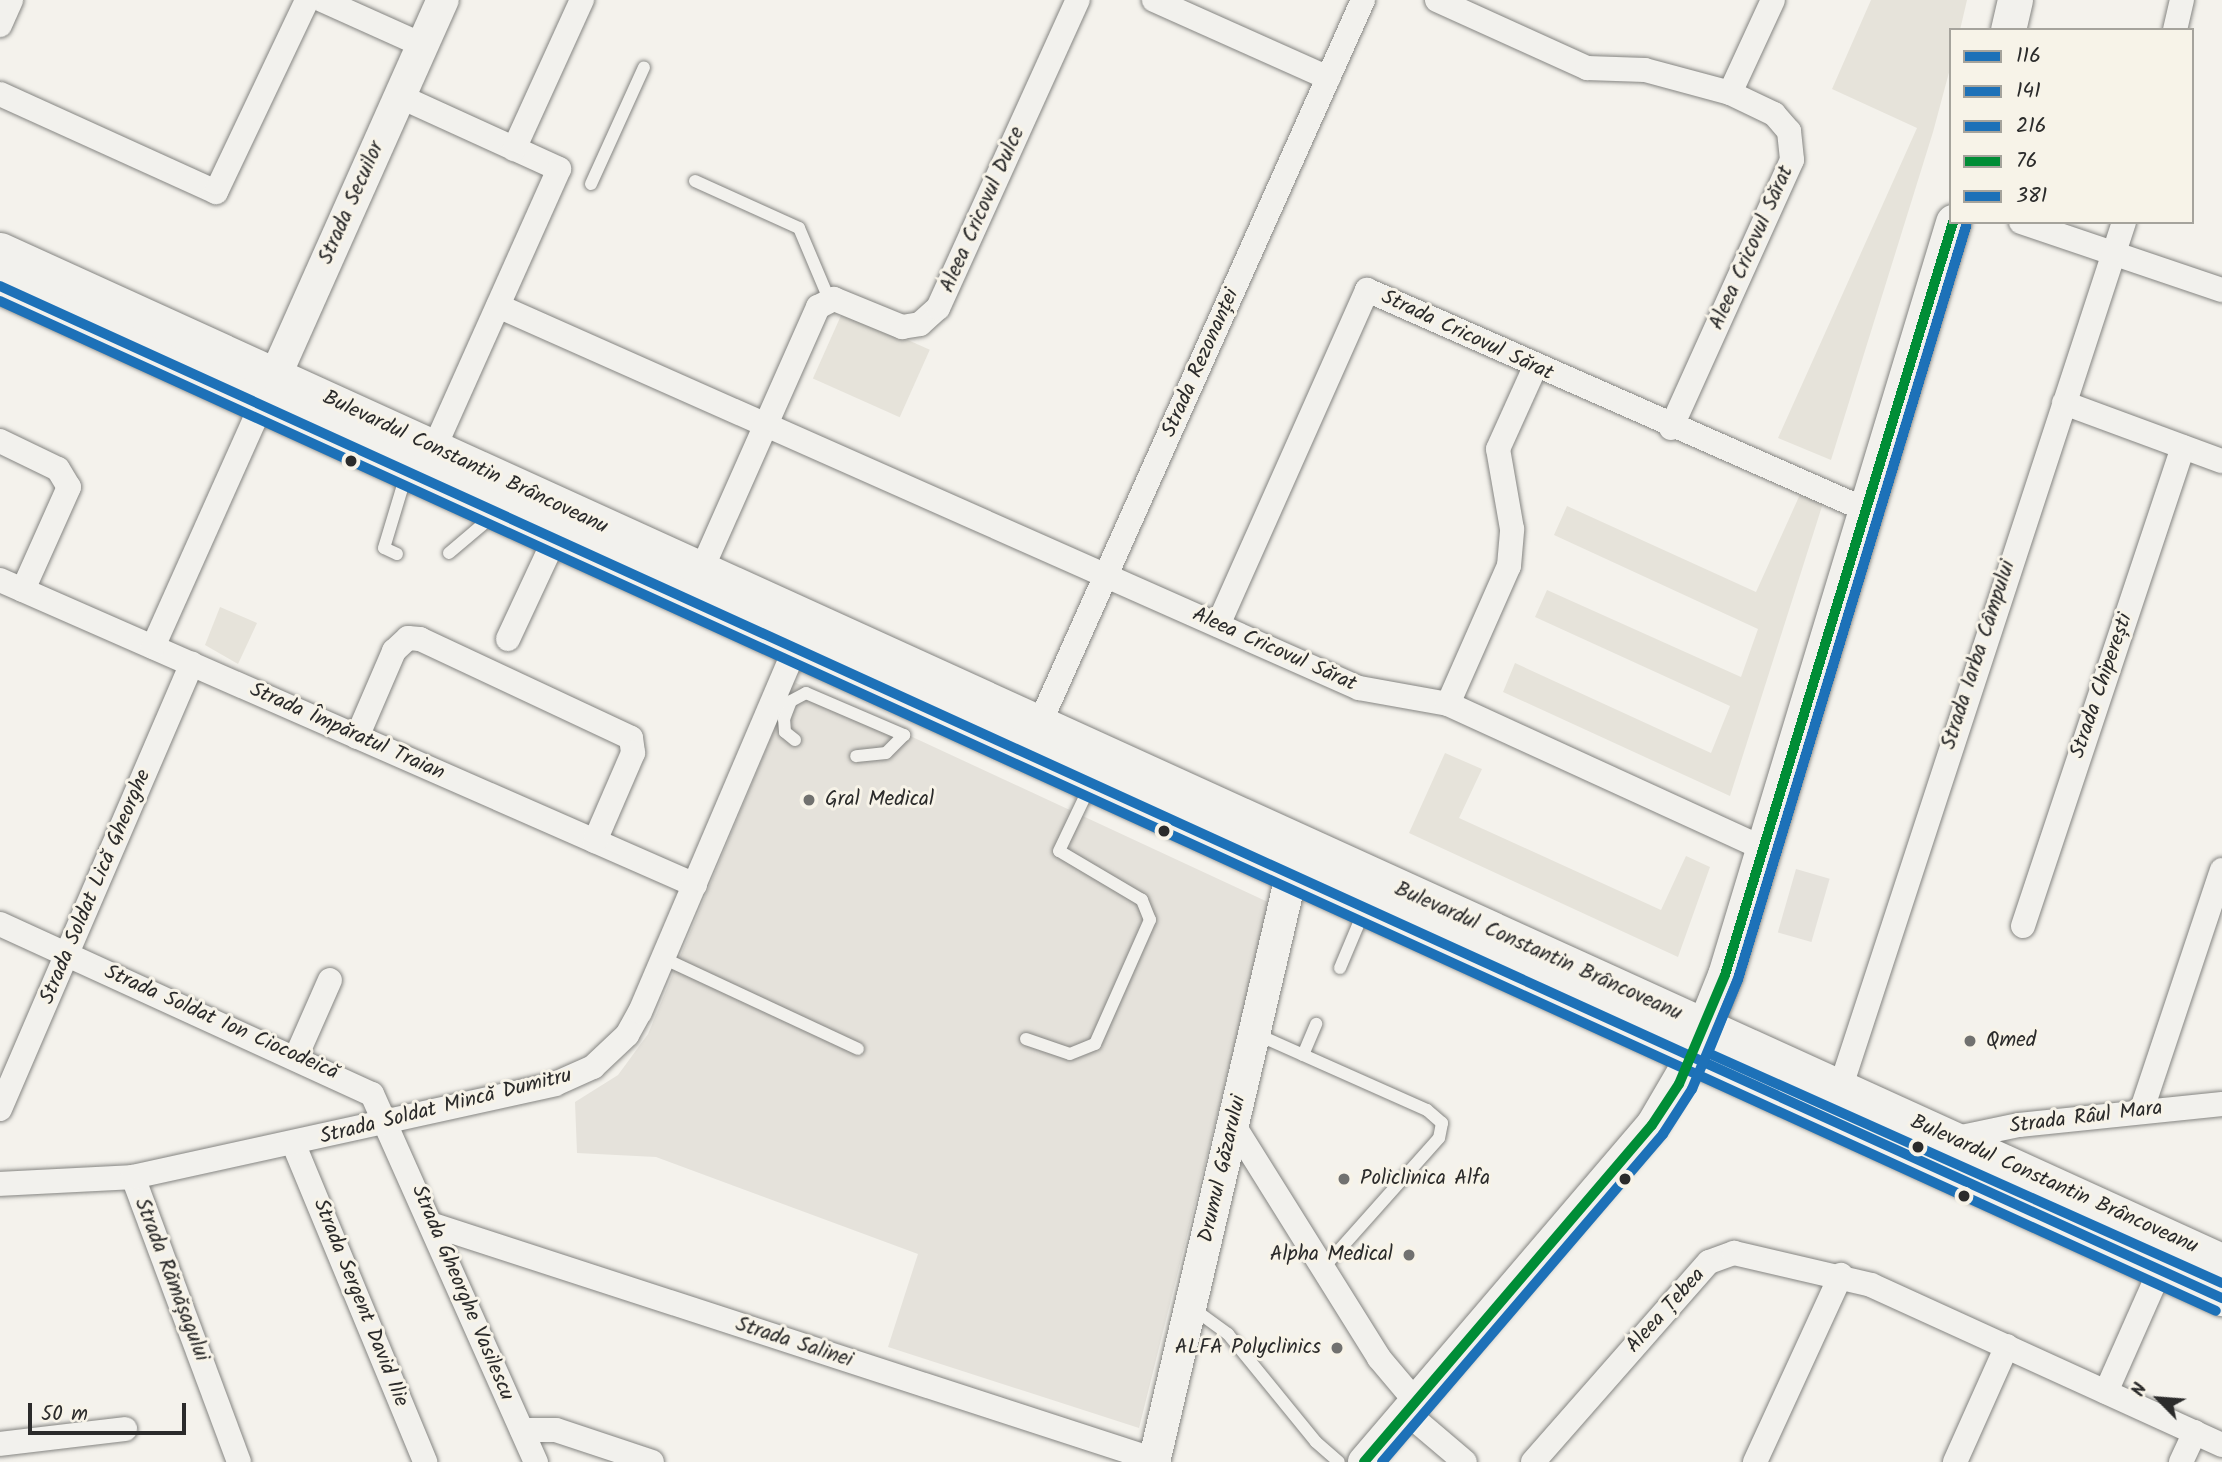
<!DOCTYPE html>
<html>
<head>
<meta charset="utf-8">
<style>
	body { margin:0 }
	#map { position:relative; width:2222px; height:1462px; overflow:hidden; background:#f4f2ec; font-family:Kalam,sans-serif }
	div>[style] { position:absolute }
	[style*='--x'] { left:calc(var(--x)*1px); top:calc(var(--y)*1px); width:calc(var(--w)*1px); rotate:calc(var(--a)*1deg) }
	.built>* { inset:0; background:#e5e2db; transform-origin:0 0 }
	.green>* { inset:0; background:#e6e3da; transform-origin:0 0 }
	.roads { filter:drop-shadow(0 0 2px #858582) drop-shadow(0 0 2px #858582) }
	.service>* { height:12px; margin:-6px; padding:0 6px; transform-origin:6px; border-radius:6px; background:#f2f1ed }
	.minor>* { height:24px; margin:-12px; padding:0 12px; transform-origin:12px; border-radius:12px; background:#f2f1ed }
	.tertiary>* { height:32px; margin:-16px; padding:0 16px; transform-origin:16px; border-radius:16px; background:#f2f1ed }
	.secondary>* { height:35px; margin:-17.5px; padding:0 17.5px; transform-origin:17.5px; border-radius:17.5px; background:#f2f1ed }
	.bus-1>* { height:10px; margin:-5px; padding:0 5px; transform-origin:5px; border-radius:5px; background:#1d71b8 }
	.bus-2>* { height:10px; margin:-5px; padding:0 5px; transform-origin:5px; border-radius:5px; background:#1d71b8 }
	.bus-3>* { height:10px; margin:-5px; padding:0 5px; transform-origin:5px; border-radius:5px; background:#1d71b8 }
	.bus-4>* { height:10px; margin:-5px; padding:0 5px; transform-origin:5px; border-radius:5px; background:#008d36 }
	.bus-5>* { height:10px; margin:-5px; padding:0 5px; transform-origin:5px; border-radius:5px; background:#1d71b8 }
	.dots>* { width:19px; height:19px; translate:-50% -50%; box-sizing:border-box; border:4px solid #f7f3e8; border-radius:50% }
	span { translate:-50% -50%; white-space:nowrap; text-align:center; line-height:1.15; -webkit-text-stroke:6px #f7f3e8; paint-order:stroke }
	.street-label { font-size:21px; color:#2b2b2b }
	.poi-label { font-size:21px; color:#2b2b2b }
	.left { translate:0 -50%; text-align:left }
	.right { translate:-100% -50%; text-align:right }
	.legend { position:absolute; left:1949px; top:28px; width:245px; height:196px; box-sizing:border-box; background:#f7f3e8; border:2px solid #a5a39c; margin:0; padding:9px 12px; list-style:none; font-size:21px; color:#2b2b2b }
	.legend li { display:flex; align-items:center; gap:14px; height:35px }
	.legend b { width:35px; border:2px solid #a5a39c }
	.north { position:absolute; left:2124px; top:1364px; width:70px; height:70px; -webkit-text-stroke:5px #f7f3e8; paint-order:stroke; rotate:295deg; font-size:19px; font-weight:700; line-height:28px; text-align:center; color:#2b2b2b }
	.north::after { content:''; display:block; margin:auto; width:24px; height:32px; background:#2b2b2b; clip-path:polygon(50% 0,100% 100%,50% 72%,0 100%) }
	.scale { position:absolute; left:28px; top:1403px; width:158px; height:32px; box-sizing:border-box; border:4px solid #2b2b2b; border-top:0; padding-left:9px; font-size:21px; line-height:24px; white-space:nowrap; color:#2b2b2b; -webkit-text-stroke:5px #f7f3e8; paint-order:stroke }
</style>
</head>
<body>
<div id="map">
	<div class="built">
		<div style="clip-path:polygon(794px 682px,1270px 903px,1139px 1428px,888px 1347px,918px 1254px,656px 1157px,577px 1153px,575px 1102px,618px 1075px,648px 1034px)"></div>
		<div style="left:1796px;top:869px;width:35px;height:66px;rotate:16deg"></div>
	</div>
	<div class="green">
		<div style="clip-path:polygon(1871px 0,1967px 0,1960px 30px,1951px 30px,1951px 65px,1933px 132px,1831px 460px,1778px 438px,1917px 128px,1832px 89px)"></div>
		<div style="left:843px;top:311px;width:95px;height:74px;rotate:24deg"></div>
		<div style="clip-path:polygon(1802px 490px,1824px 500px,1730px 796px,1503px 692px,1515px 663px,1711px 753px,1730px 706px,1535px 617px,1547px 590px,1741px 677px,1758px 629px,1554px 535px,1567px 506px,1756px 592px)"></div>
		<div style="clip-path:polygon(220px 607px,257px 623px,238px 664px,205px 645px)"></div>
		<div style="clip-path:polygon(1445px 753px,1482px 769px,1459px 818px,1661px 910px,1686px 856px,1710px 867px,1678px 957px,1409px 833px)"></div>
	</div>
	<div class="roads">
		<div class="service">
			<div style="--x:695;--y:181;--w:114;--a:24.3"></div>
			<div style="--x:799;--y:228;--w:77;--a:67.1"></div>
			<div style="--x:591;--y:184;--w:128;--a:-65.6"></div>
			<div style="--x:449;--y:553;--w:59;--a:-40.2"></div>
			<div style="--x:397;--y:554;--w:14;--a:-155"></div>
			<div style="--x:384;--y:548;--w:76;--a:-73.2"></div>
			<div style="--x:795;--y:740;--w:13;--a:-141"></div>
			<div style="--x:785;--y:732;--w:13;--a:-94"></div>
			<div style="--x:784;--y:719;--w:19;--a:-69"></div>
			<div style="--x:791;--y:701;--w:17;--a:-28"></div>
			<div style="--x:806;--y:693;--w:107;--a:23.2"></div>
			<div style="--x:904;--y:735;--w:25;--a:135"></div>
			<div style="--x:886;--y:753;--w:30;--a:174"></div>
			<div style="--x:663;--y:958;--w:215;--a:25"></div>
			<div style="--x:1340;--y:968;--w:62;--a:-67.2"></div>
			<div style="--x:1256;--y:1034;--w:187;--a:24"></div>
			<div style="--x:1427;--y:1110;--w:20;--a:41"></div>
			<div style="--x:1442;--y:1123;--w:15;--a:101"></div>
			<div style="--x:1439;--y:1138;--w:174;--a:131.7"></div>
			<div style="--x:1026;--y:1039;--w:46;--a:18.8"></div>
			<div style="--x:1070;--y:1054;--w:27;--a:-22"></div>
			<div style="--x:1095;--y:1044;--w:136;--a:-66.1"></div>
			<div style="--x:1150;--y:920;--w:22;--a:-112"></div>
			<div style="--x:1142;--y:900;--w:96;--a:-149.4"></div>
			<div style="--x:1059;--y:851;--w:74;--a:-64.5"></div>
			<div style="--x:1303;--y:1055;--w:34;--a:-67"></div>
			<div style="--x:1191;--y:1307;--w:46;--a:36.1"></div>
			<div style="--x:1228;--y:1334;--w:139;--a:50.8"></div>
			<div style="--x:1316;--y:1442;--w:30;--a:41"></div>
		</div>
		<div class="minor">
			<div style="--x:322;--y:0;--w:110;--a:24.2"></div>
			<div style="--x:1154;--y:0;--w:191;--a:24.1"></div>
			<div style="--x:1437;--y:0;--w:165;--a:24.4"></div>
			<div style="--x:1587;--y:68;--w:58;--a:2"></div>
			<div style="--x:1645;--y:70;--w:88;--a:15.1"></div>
			<div style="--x:1730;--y:93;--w:49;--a:25.5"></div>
			<div style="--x:1774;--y:114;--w:23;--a:49"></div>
			<div style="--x:1789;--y:131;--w:29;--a:84"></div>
			<div style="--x:1792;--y:160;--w:294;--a:114.3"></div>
			<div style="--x:0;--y:25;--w:27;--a:-66"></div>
			<div style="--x:2175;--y:30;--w:31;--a:-77"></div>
			<div style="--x:1730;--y:93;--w:102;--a:-65.2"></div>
			<div style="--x:0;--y:94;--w:237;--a:24.4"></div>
			<div style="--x:216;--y:192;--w:212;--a:-64.6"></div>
			<div style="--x:399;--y:96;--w:176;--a:24.5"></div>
			<div style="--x:559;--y:169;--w:306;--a:114.1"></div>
			<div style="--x:514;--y:149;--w:164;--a:-65.5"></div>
			<div style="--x:2021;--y:222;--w:212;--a:18.7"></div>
			<div style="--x:498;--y:306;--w:942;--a:23.93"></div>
			<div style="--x:1359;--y:688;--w:90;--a:10.2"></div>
			<div style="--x:1448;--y:704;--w:348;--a:24.6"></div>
			<div style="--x:2064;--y:403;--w:168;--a:20.2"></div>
			<div style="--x:0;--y:441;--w:64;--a:25.8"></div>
			<div style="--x:58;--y:469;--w:21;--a:59"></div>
			<div style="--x:69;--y:487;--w:113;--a:114.1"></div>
			<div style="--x:701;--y:571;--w:289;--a:-66.1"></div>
			<div style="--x:818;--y:307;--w:18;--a:-27"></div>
			<div style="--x:834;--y:299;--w:74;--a:22.4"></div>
			<div style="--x:902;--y:327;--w:18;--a:-9"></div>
			<div style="--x:920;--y:324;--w:24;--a:-42"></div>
			<div style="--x:938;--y:308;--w:338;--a:-65.6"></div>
			<div style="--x:0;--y:580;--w:759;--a:23.69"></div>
			<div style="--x:1218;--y:625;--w:367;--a:-66"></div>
			<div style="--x:1367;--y:290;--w:545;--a:23.79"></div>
			<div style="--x:508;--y:639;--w:111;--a:-65"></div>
			<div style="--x:153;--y:647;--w:264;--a:-65.9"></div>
			<div style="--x:1448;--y:704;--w:151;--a:-66.2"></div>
			<div style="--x:1509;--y:566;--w:37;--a:-85"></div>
			<div style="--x:1512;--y:529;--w:81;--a:-99.9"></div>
			<div style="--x:1498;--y:449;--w:90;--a:-65.7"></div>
			<div style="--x:1039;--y:725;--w:794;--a:-65.92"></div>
			<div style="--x:357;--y:737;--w:94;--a:-66.7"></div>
			<div style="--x:394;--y:651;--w:19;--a:-43"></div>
			<div style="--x:408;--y:638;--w:12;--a:5"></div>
			<div style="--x:420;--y:639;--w:233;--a:25.1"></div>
			<div style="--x:631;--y:738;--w:15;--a:82"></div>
			<div style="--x:633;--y:753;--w:96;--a:113.4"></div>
			<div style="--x:0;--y:924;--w:409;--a:24.6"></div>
			<div style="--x:372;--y:1094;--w:403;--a:66"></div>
			<div style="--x:2023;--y:926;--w:505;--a:-71.53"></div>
			<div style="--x:296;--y:1057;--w:84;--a:-66.2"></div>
			<div style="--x:1840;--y:1089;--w:912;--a:-71.86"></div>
			<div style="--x:0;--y:1109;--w:485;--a:-66.7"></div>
			<div style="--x:2142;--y:1109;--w:252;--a:-71.5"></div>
			<div style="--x:1233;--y:1124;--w:276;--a:58"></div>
			<div style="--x:1379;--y:1358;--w:57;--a:49.9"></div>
			<div style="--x:1952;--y:1139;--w:68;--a:-11.8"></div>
			<div style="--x:2019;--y:1125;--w:204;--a:-5.9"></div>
			<div style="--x:294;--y:1145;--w:343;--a:67.5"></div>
			<div style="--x:133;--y:1177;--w:304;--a:69.6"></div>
			<div style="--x:0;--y:1184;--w:133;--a:-3"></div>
			<div style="--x:133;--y:1177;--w:432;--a:-12.4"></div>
			<div style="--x:555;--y:1084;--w:42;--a:-24.1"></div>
			<div style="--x:593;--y:1067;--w:47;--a:-43.3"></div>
			<div style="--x:627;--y:1035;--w:26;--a:-61"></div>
			<div style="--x:640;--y:1012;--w:396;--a:-66.9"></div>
			<div style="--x:433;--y:1225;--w:759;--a:18.03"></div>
			<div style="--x:2106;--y:1392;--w:133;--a:-66.1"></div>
			<div style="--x:1406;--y:1412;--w:77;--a:40.3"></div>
			<div style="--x:522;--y:1430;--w:34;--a:0"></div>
			<div style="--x:556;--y:1430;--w:101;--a:18.4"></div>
			<div style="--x:0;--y:1444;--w:126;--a:-6.8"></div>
			<div style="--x:1533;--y:1462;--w:266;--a:-48.7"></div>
			<div style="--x:1709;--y:1262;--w:27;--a:-20"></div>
			<div style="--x:1734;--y:1253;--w:141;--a:13.1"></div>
			<div style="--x:1871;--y:1285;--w:386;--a:24.5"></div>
			<div style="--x:1755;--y:1462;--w:206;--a:-65.3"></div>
			<div style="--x:1955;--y:1462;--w:127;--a:-65.9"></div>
			<div style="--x:2181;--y:1462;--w:33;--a:-65"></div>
		</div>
		<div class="tertiary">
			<div style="--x:265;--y:399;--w:437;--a:-66"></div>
			<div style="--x:1154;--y:1462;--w:602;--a:-76.84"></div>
			<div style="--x:1364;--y:1462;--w:443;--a:-49.5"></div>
			<div style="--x:1652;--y:1125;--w:75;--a:-59.7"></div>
		</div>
		<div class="secondary">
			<div style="--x:2008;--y:30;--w:31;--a:-77"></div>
			<div style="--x:0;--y:250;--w:2441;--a:24.47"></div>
			<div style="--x:0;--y:286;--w:2442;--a:24.49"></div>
			<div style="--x:1696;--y:1047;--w:78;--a:-68.1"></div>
			<div style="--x:1725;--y:975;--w:787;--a:-73.15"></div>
		</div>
	</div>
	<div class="bus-1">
		<div style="--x:0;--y:286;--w:2442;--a:24.49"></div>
	</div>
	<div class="bus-2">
		<div style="--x:0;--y:301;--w:2435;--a:24.5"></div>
	</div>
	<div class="bus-3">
		<div style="--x:1966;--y:226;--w:787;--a:106.85"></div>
		<div style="--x:1738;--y:979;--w:80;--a:112.1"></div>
		<div style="--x:1708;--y:1053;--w:563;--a:24.11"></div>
	</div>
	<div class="bus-4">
		<div style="--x:1364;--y:1462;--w:443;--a:-49.5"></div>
		<div style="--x:1652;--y:1125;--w:49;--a:-56.6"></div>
		<div style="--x:1679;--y:1084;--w:118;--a:-67.1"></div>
		<div style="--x:1725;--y:975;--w:787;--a:-73.15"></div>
	</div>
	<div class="bus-5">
		<div style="--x:1382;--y:1462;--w:432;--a:-49.4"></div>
		<div style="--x:1663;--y:1134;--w:54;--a:-57.2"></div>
		<div style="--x:1692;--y:1089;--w:119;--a:-67.3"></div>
		<div style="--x:1738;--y:979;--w:787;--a:-73.15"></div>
	</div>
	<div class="dots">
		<div style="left:351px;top:461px;background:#2b2b2b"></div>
		<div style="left:809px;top:800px;background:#71716f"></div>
		<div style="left:1164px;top:831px;background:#2b2b2b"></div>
		<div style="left:1970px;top:1041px;background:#71716f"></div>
		<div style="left:1918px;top:1147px;background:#2b2b2b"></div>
		<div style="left:1344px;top:1179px;background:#71716f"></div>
		<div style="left:1625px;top:1179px;background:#2b2b2b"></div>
		<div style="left:1964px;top:1196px;background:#2b2b2b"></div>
		<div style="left:1409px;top:1255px;background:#71716f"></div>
		<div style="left:1337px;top:1348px;background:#71716f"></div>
	</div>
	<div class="street-label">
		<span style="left:352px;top:203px;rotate:-66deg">Strada Secuilor</span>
		<span style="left:983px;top:210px;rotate:-66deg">Aleea Cricovul Dulce</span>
		<span style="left:1752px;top:248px;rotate:-66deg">Aleea Cricovul Sărat</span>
		<span style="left:1467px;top:336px;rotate:25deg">Strada Cricovul Sărat</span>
		<span style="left:1201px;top:363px;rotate:-66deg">Strada Rezonanței</span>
		<span style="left:465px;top:463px;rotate:25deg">Bulevardul Constantin Brâncoveanu</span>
		<span style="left:1274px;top:650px;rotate:24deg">Aleea Cricovul Sărat</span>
		<span style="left:1979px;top:655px;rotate:-72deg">Strada Iarba Câmpului</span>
		<span style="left:2102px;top:686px;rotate:-71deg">Strada Chiperești</span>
		<span style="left:347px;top:732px;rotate:24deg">Strada Împăratul Traian</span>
		<span style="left:96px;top:887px;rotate:-67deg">Strada Soldat Lică Gheorghe</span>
		<span style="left:1538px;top:952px;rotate:24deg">Bulevardul Constantin Brâncoveanu</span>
		<span style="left:221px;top:1023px;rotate:24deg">Strada Soldat Ion Ciocodeică</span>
		<span style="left:446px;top:1107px;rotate:-14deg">Strada Soldat Mincă Dumitru</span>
		<span style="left:2086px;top:1118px;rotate:-7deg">Strada Râul Mara</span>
		<span style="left:1223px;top:1169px;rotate:-77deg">Drumul Găzarului</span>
		<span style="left:2054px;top:1185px;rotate:24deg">Bulevardul Constantin Brâncoveanu</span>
		<span style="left:171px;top:1280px;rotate:69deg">Strada Rămășagului</span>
		<span style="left:462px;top:1293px;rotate:67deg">Strada Gheorghe Vasilescu</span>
		<span style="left:360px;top:1303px;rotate:68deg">Strada Sergent David Ilie</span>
		<span style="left:1666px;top:1311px;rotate:-48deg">Aleea Țebea</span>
		<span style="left:794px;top:1343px;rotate:18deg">Strada Salinei</span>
	</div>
	<div class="poi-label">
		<span class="left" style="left:825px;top:800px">Gral Medical</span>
		<span class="left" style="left:1986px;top:1041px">Qmed</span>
		<span class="left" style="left:1360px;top:1179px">Policlinica Alfa</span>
		<span class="right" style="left:1393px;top:1255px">Alpha Medical</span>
		<span class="right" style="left:1321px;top:1348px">ALFA Polyclinics</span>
	</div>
	<ul class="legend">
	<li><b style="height:9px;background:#1d71b8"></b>116</li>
	<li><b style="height:9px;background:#1d71b8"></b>141</li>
	<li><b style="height:9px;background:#1d71b8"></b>216</li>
	<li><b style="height:9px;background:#008d36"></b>76</li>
	<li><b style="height:9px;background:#1d71b8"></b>381</li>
	</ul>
	<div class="north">N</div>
	<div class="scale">50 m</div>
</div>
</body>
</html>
